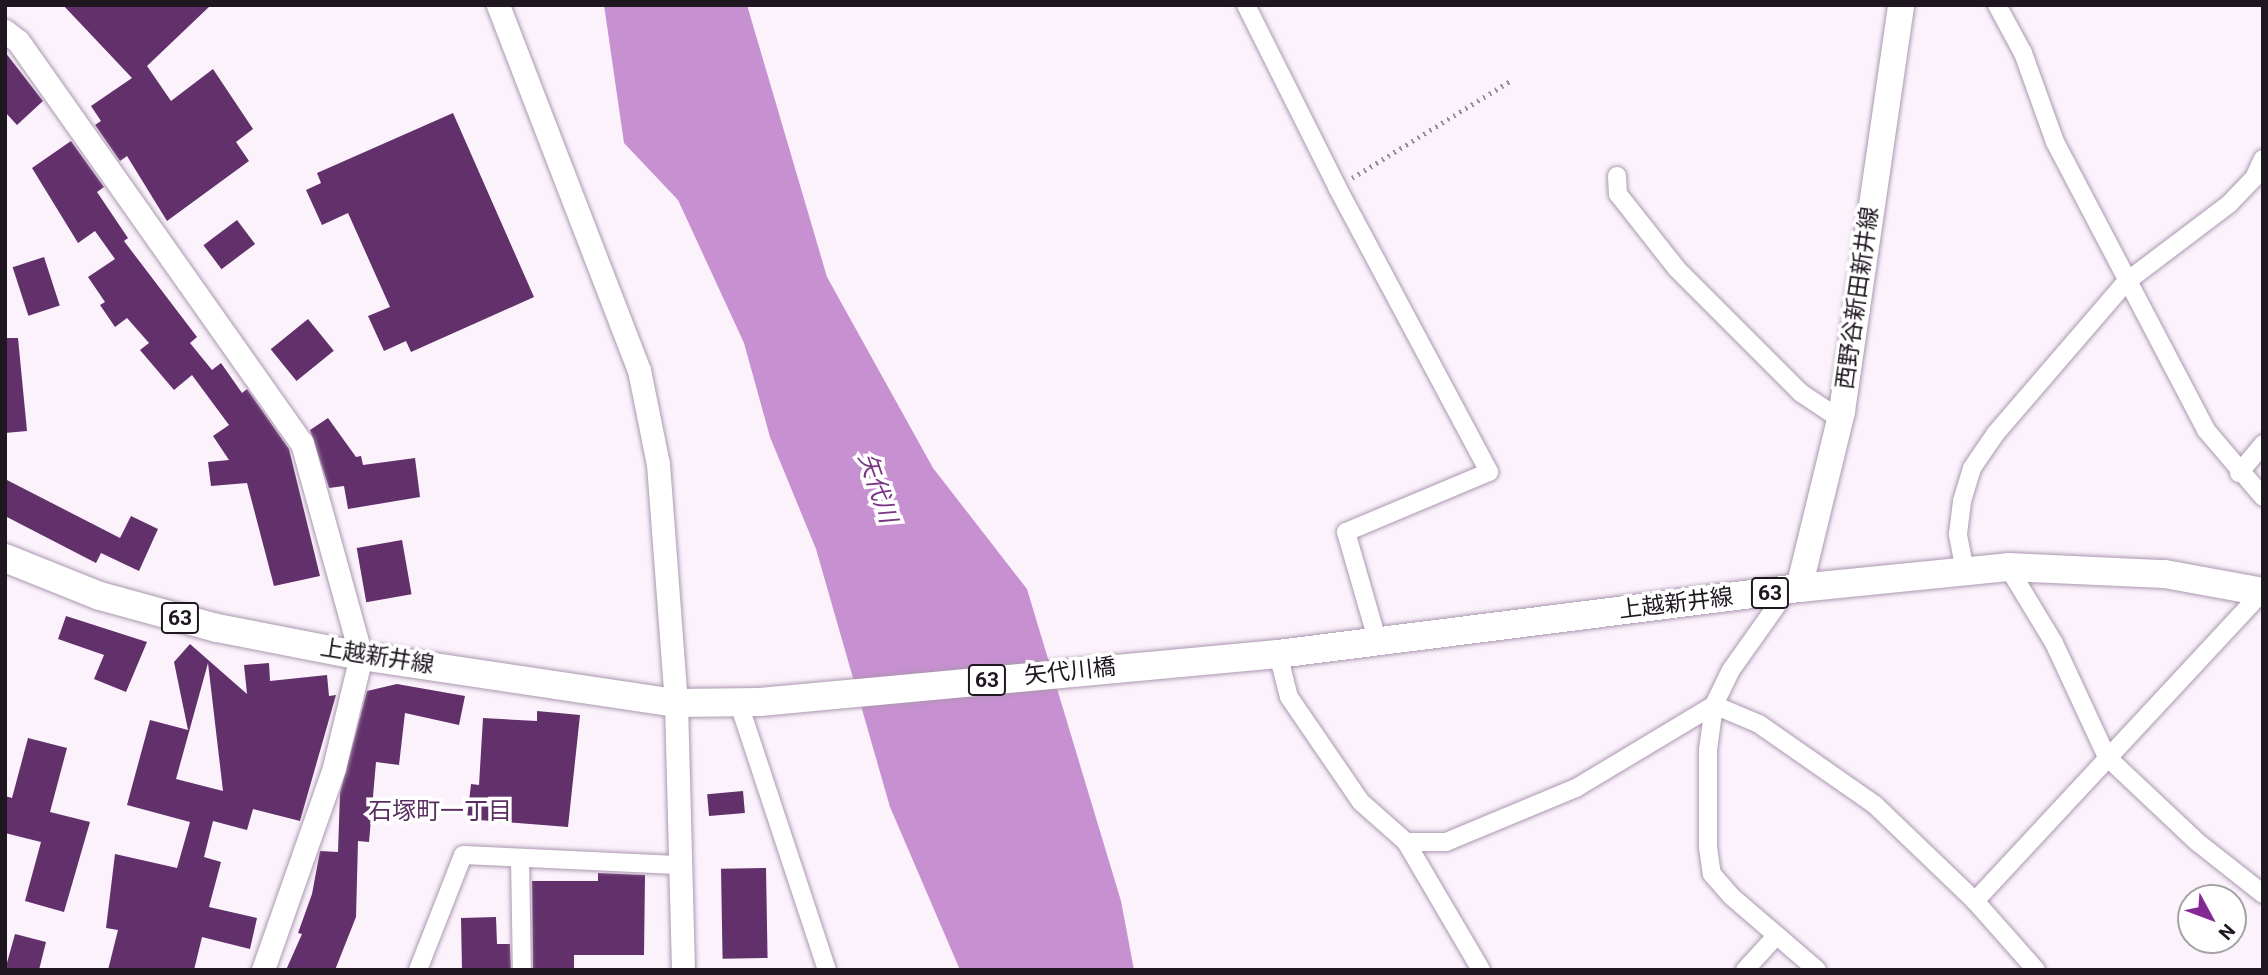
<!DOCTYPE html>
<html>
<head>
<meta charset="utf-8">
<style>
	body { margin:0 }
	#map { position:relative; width:2268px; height:975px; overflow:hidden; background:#fbf2fc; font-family:Roboto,"Noto Sans JP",sans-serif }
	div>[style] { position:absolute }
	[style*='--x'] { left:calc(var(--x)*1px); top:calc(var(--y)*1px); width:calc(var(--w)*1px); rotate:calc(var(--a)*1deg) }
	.water>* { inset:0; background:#c790d1 }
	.building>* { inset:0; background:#62306b; transform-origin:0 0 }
	.path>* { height:4.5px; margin-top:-2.25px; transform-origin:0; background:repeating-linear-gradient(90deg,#988f99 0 2px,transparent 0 7px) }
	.roads { filter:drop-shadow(0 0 2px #ac97b0) drop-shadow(0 0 2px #ac97b0) }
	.minor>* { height:18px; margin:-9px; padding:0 9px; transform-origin:9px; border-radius:9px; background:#fff }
	.tertiary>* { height:23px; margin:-11.5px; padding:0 11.5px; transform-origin:11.5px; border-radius:11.5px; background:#fff }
	.secondary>* { height:26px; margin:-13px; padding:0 13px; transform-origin:13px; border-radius:13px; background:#fff }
	.primary>* { height:28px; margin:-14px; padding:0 14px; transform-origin:14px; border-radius:14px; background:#fff }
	span { translate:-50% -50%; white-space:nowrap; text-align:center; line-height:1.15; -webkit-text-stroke:7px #fff; paint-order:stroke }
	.shield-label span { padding:2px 5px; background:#fff; border:2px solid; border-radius:5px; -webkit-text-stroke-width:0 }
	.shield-label { font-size:21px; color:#1f1720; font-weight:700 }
	.street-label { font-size:23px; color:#1f1720 }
	.water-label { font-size:24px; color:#783684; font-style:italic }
	.neighbourhood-label { font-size:24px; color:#5b2f63 }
	.frame { position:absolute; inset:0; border:7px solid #1f1720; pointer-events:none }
	.north { position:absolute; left:2177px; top:884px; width:70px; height:70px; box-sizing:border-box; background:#fff; border:2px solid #a5a2a6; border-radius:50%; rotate:131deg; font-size:19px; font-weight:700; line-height:28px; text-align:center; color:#1f1720 }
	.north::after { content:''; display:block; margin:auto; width:24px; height:32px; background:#842894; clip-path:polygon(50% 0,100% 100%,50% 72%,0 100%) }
</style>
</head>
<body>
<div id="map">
	<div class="water">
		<div style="clip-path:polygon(604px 5px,747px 5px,827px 277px,933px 468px,1027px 589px,1121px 901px,1134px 970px,960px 970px,890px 807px,816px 549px,770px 437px,744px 343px,678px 200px,624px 143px)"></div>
	</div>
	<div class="building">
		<div style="clip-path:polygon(63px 5px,211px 5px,147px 66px,171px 101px,213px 69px,253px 129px,236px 142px,249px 161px,167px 221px,127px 156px,120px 161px,95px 125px,101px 121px,91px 106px,132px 78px)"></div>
		<div style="clip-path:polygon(5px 52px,43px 101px,17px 125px,5px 112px)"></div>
		<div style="clip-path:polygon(453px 113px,534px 297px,411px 352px,406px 341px,384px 351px,368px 316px,390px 307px,348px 213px,322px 225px,306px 190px,321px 183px,317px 173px)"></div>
		<div style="clip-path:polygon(71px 141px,104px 187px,97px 192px,128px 238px,124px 241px,197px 337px,190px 343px,212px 370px,221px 363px,242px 393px,247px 389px,289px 449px,320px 576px,274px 586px,247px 483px,211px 486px,208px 462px,229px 460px,213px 436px,229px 425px,192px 375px,174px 390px,140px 350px,149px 343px,127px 318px,115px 327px,100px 305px,105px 302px,88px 277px,115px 259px,95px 231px,78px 243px,32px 168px)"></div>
		<div style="left:237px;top:220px;width:30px;height:42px;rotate:53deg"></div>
		<div style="left:44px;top:257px;width:51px;height:33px;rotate:72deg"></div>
		<div style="left:308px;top:319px;width:41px;height:48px;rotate:51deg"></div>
		<div style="clip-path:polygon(5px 338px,18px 338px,27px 431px,5px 433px)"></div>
		<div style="clip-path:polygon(328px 418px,356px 457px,361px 456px,363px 465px,415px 458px,420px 497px,348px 509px,344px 486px,329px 488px,310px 430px)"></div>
		<div style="clip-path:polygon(5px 479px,120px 538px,131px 516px,158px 529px,139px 571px,101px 553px,96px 563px,5px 516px)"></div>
		<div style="left:402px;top:540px;width:55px;height:46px;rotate:80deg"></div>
		<div style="clip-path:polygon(66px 616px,147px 642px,126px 692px,94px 679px,104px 655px,58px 639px)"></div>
		<div style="clip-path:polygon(evenodd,190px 644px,247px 694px,244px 665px,269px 663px,270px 681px,327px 675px,329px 696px,336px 695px,300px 821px,253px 809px,247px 830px,213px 821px,204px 857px,221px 862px,209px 907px,257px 918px,250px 949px,202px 937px,194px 970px,108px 970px,118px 930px,106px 928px,115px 854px,177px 868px,190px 822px,127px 805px,150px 720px,188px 730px,174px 662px,190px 644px,208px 663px,223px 791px,176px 779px,208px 663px)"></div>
		<div style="clip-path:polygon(397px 684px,465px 696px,459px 725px,405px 713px,399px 765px,376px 762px,369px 842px,358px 841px,356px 917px,335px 970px,286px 970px,302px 934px,298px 933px,312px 894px,320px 851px,338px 852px,340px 793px,367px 691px)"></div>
		<div style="clip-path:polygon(537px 711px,580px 715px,568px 827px,467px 819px,471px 784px,479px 785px,483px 718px,537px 721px)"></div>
		<div style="clip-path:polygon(28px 738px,67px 748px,50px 812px,90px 822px,64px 912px,25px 901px,41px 842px,5px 833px,5px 796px,12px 798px)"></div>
		<div style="left:743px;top:791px;width:22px;height:36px;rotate:85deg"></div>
		<div style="left:766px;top:868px;width:90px;height:45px;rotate:89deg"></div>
		<div style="clip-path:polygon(598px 873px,645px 875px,644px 955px,574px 955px,574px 970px,533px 970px,532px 881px,598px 881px)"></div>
		<div style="clip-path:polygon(496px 917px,497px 944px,510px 944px,511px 970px,462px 970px,461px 918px)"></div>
		<div style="clip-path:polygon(15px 934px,46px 942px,39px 970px,5px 970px)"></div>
	</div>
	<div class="path">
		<div style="--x:1352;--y:178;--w:188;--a:-31.5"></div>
	</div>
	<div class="roads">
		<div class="minor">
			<div style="--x:1246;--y:5;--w:203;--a:63.4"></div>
			<div style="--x:1337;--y:187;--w:323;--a:61.9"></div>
			<div style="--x:1489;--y:472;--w:155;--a:157.2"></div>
			<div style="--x:1346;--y:532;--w:116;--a:73.9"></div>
			<div style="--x:1997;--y:5;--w:55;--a:61.6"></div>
			<div style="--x:2023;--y:53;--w:95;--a:70.2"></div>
			<div style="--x:2055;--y:142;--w:325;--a:62.3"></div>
			<div style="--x:2206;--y:430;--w:88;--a:49.6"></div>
			<div style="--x:1617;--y:176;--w:18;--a:87"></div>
			<div style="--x:1618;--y:194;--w:95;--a:51.8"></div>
			<div style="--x:1677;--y:269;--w:175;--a:45"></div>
			<div style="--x:1801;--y:393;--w:47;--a:33.7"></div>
			<div style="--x:2239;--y:473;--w:38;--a:-50"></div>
			<div style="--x:2008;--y:567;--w:89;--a:58.8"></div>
			<div style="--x:2054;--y:643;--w:126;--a:65.1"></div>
			<div style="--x:2107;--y:757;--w:122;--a:43.3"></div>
			<div style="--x:2196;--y:841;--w:85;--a:38.3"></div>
			<div style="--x:1965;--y:571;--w:38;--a:-101"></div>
			<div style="--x:1958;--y:534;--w:33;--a:-83"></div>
			<div style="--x:1962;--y:501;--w:34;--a:-73"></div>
			<div style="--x:1972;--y:468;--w:42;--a:-55.6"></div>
			<div style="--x:1996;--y:433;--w:199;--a:-49.3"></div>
			<div style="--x:2126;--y:282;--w:129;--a:-37.1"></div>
			<div style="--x:2229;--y:204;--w:36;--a:-46"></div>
			<div style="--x:2254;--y:178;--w:21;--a:-65"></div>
			<div style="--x:1787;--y:591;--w:97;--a:125.3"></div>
			<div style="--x:1731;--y:670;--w:39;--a:116"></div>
			<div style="--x:1714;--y:705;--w:45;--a:97.6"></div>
			<div style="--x:1708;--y:750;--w:97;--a:90"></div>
			<div style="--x:1708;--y:847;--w:27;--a:82"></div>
			<div style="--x:1712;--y:874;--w:29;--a:49"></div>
			<div style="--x:1731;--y:896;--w:113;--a:40.7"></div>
			<div style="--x:1278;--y:654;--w:44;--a:75.7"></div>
			<div style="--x:1289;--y:697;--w:127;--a:55.6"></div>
			<div style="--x:1361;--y:802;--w:60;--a:41.6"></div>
			<div style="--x:1406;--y:842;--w:148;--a:59.6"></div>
			<div style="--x:739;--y:704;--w:280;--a:71.7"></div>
			<div style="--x:1714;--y:705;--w:49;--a:22.9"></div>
			<div style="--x:1759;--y:724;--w:141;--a:34.9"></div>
			<div style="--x:1875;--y:805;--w:139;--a:43.8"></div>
			<div style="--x:1975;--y:901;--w:92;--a:48.5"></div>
			<div style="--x:1406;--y:842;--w:40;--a:0"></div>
			<div style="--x:1446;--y:842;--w:141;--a:-22.6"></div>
			<div style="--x:1576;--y:788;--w:161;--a:-31"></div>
			<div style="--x:520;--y:860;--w:110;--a:89"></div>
			<div style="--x:1975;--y:901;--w:422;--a:-47.1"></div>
			<div style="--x:418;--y:970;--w:123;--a:-68.6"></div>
			<div style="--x:463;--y:855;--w:215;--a:2.7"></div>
			<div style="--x:1745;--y:970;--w:47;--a:-47.6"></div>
		</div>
		<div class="tertiary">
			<div style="--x:498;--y:5;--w:391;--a:68.9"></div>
			<div style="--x:639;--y:370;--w:96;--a:78.6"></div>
			<div style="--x:658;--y:464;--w:240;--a:85.7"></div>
			<div style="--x:676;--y:703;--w:267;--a:88.5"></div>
			<div style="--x:5;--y:31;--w:16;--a:38"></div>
			<div style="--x:18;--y:41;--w:492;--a:54.8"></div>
			<div style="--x:302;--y:443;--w:221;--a:74.5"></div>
			<div style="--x:361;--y:656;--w:115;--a:103.6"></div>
			<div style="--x:334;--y:768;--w:214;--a:109.4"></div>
		</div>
		<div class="secondary">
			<div style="--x:1799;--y:588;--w:182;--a:-76.3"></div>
			<div style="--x:1842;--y:411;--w:410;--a:-81.7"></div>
		</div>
		<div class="primary">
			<div style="--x:5;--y:558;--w:102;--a:21.8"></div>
			<div style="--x:100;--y:596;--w:121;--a:15.3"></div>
			<div style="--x:217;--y:628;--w:147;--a:11"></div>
			<div style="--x:361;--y:656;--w:318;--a:8.5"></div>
			<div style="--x:676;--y:703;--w:84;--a:-0.7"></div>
			<div style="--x:760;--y:702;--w:520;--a:-5.29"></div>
			<div style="--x:1278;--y:654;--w:525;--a:-7.22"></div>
			<div style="--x:1799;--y:588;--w:210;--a:-5.7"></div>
			<div style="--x:2008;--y:567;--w:157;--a:2.6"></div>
			<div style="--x:2165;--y:574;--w:100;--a:10.4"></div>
		</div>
	</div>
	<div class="shield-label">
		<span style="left:1770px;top:593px">63</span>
		<span style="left:180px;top:618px">63</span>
		<span style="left:987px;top:680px">63</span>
	</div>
	<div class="street-label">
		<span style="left:1858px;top:298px;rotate:-82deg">西野谷新田新井線</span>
		<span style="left:1676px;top:604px;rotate:-7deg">上越新井線</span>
		<span style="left:377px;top:657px;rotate:9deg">上越新井線</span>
		<span style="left:1070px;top:672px;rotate:-6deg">矢代川橋</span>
	</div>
	<div class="water-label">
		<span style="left:877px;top:488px;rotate:71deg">矢代川</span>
	</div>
	<div class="neighbourhood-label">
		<span style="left:440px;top:812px">石塚町一丁目</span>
	</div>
	<div class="frame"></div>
	<div class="north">N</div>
</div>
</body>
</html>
